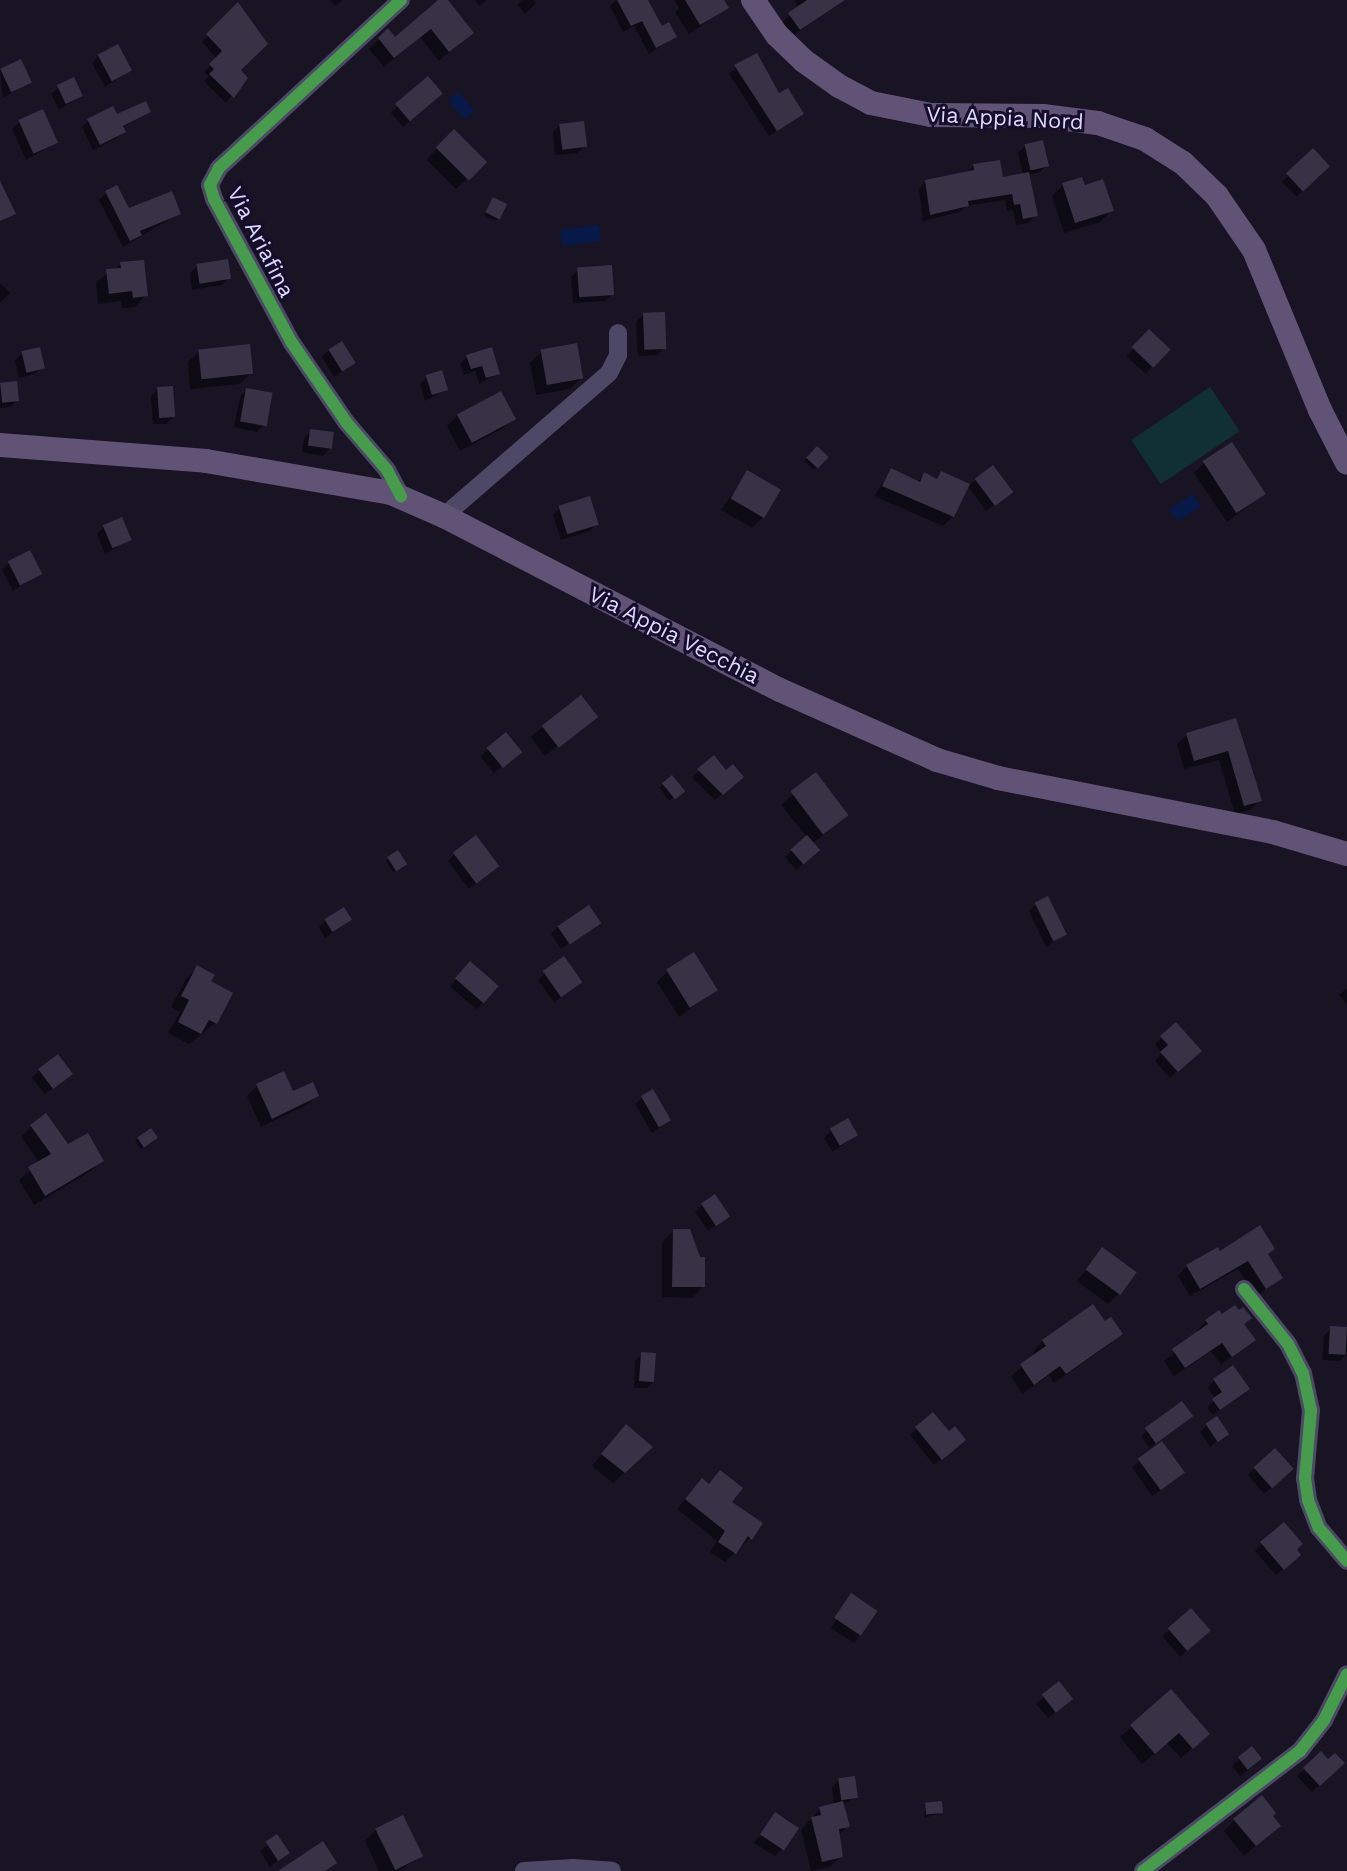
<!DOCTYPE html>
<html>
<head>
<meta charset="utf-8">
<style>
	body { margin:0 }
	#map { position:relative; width:1347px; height:1871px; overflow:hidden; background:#181424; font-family:"Work Sans",sans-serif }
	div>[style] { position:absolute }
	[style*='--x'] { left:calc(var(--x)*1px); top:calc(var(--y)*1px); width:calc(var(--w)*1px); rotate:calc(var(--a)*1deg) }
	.green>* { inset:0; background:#113033; transform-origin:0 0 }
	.water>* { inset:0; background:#071948; transform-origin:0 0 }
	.shadow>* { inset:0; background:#0007; transform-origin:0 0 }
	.building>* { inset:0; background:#373246; transform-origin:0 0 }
	.minor>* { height:18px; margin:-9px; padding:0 9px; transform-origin:9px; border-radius:9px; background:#4c4865 }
	.major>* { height:24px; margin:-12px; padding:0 12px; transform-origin:12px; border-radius:12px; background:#615376 }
	.cycleway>* { height:12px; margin:-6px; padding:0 6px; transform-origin:6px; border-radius:6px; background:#469c4c }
	span { translate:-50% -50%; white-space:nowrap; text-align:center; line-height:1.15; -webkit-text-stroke:6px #150e2a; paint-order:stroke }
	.street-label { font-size:22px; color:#dfd7ff }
</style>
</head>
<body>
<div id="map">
	<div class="green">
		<div style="left:1210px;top:387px;width:53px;height:95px;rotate:56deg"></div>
	</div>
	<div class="water">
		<div style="left:458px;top:92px;width:25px;height:13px;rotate:48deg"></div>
		<div style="left:599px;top:225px;width:16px;height:39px;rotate:83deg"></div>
		<div style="left:1193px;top:494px;width:15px;height:28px;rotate:58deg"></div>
	</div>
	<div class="shadow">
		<div style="clip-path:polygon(330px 0,343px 0,335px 6px)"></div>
		<div style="clip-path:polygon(442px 0,471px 33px,439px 61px,420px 37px,384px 67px,369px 49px,388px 31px,395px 39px)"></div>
		<div style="clip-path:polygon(475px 0,487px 0,479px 6px)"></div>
		<div style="clip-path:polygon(522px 0,533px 0,536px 3px,525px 14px,517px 5px)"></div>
		<div style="clip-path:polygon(616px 0,646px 0,661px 28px,675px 36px,649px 54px,634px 26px,623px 32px,610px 6px)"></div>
		<div style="clip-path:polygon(674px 0,721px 0,726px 8px,689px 34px,675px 12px,679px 8px)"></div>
		<div style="clip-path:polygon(794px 0,844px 0,789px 38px,780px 24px,799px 8px)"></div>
		<div style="clip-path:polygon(237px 6px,238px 70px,246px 78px,226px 103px,204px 81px,209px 76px,204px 72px,217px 59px,202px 42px)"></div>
		<div style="clip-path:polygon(99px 56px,130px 70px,105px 87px,92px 63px)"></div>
		<div style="clip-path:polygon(20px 61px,29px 82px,3px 98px,0 70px)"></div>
		<div style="clip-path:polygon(736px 67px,778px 96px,801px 114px,769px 136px,729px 74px)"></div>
		<div style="clip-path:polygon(58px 88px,81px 96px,59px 110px,51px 94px)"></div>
		<div style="clip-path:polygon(433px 100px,403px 127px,391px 113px,398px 106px)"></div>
		<div style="clip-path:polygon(149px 112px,122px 128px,123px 132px,117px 138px,93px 150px,82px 127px,88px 121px)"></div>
		<div style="clip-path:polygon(19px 122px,56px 143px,26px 160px,12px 129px)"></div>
		<div style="clip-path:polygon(560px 125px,585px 146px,578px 153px,555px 155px,553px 132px)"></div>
		<div style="left:454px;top:132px;width:42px;height:39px;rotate:45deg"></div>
		<div style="clip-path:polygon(1025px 146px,1047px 165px,1040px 172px,1027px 175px,1035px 216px,1028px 223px,1016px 225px,1013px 210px,1007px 211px,1005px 200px,966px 206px,960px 212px,923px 221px,919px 189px,926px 182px,967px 172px,974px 165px,1001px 180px,1023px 175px,1018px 153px)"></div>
		<div style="left:1313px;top:151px;width:21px;height:44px;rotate:45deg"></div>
		<div style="clip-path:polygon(1063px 185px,1083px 187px,1111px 211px,1100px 222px,1064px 233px,1052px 196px)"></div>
		<div style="clip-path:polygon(106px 193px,128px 211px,178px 214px,123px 247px,99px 200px)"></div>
		<div style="clip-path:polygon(491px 203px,498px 218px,495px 221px,484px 215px)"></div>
		<div style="clip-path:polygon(121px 264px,146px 295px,135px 307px,122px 308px,121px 301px,98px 304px,96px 282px)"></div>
		<div style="clip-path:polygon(197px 266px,229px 278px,222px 285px,192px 290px,190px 273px)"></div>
		<div style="clip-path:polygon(578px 270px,612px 294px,605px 301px,573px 303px,571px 277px)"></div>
		<div style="clip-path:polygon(1px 284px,10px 293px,0 303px,0 285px)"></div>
		<div style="clip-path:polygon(643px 315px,664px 348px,657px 355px,638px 356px,636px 322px)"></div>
		<div style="left:1149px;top:332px;width:26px;height:33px;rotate:43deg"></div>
		<div style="clip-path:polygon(329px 350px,354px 363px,334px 377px,322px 357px)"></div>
		<div style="clip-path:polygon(199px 351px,251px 373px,240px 384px,190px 389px,188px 362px)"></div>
		<div style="clip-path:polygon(542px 351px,581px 378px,570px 389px,536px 395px,530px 363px)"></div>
		<div style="clip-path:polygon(22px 353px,42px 367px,35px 374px,19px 378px,15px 360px)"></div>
		<div style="clip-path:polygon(467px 357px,498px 373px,479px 384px,475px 371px,464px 375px,460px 364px)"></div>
		<div style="clip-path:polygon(427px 377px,446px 390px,425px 401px,420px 384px)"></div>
		<div style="clip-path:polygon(0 385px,17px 400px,10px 407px,0 408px)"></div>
		<div style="clip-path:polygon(158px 389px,173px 417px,166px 424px,153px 424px,151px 396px)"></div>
		<div style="clip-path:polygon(247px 390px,264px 425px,257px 432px,234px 427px,240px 397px)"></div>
		<div style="clip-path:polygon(458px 415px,513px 418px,502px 429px,460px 451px,447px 426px)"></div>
		<div style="clip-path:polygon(311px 431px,330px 448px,323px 456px,302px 452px,304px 438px)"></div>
		<div style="left:817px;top:448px;width:13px;height:18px;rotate:45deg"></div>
		<div style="clip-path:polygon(1205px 462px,1264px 494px,1227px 522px,1194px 473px)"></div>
		<div style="clip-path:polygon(891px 471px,917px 483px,924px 475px,935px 480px,941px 473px,953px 516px,943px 526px,874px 496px)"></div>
		<div style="clip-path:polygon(747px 473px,763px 517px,752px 528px,721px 510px)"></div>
		<div style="clip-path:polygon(976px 480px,1003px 499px,986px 511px,968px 486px)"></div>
		<div style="clip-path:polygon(560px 508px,597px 524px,590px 531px,561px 540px,553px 515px)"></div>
		<div style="clip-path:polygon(104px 527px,129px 540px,105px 554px,97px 534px)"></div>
		<div style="clip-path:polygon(9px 563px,39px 574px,13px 591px,2px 570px)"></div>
		<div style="left:580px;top:698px;width:24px;height:63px;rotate:52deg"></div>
		<div style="clip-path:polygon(1235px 721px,1260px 800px,1250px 810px,1235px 814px,1219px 760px,1184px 769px,1177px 744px,1187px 735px)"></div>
		<div style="clip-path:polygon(506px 735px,512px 758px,494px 773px,480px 756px)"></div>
		<div style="clip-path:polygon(699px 771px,726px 773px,734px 784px,715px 800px,692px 778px)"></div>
		<div style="clip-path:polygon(815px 775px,835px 825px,812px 844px,811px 857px,796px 870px,785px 857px,807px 837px,781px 805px)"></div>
		<div style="left:672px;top:778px;width:16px;height:16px;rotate:52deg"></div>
		<div style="clip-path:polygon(455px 854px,497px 866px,469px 889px,448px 861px)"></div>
		<div style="clip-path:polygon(389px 858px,402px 866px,393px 872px,386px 861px)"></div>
		<div style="clip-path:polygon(1036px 904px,1064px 935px,1046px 947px,1029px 911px)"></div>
		<div style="clip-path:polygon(326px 920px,349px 920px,325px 938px,319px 927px)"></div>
		<div style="clip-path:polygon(598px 923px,561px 949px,551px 934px,558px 927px)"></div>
		<div style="left:470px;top:964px;width:35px;height:30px;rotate:41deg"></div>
		<div style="clip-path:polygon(197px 968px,209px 982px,230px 994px,215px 1023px,189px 1044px,168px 1033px,180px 1012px,171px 1007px,186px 979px)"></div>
		<div style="clip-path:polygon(668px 971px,716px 989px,679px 1017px,657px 982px)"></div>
		<div style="clip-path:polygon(545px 973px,573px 989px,554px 1002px,538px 980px)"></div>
		<div style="clip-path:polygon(1347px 988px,1347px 1005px,1339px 995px)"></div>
		<div style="clip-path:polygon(1176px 1025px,1192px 1058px,1170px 1078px,1155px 1061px,1162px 1053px,1155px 1044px)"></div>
		<div style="clip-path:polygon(39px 1071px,63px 1081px,45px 1094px,32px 1078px)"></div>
		<div style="clip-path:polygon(257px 1086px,292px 1094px,317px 1095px,307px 1105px,261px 1127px,247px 1096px)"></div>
		<div style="clip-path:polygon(642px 1098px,669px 1120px,652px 1133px,635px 1104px)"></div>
		<div style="clip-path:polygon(32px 1126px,102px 1160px,91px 1171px,34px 1205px,19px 1180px,40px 1163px,21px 1137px)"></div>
		<div style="clip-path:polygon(831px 1131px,856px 1135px,833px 1152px,824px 1138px)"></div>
		<div style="clip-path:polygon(138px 1138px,153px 1141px,141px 1149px,135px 1141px)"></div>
		<div style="clip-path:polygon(702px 1205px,728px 1216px,708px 1231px,695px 1212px)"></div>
		<div style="clip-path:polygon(673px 1231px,703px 1287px,692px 1298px,662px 1297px,662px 1242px)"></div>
		<div style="clip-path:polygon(1103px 1250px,1119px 1293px,1108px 1304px,1077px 1281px)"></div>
		<div style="clip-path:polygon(1220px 1254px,1266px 1255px,1280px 1277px,1256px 1297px,1238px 1269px,1190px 1296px,1178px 1276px,1187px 1266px)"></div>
		<div style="clip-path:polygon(1206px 1321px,1242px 1325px,1253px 1340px,1221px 1365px,1211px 1351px,1174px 1376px,1164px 1361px,1198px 1334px,1197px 1331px)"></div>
		<div style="clip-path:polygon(1105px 1324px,1120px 1334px,1110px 1344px,1054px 1383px,1049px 1375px,1022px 1394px,1011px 1376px,1035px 1356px,1033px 1352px,1043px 1341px)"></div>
		<div style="clip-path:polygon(1331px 1328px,1347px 1329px,1347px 1354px,1340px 1361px,1322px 1360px,1324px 1336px)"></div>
		<div style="clip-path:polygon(642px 1354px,654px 1381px,647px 1388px,634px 1388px,635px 1361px)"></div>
		<div style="clip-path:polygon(1214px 1381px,1240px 1396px,1213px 1415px,1207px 1408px,1216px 1399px,1208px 1388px)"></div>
		<div style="clip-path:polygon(1183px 1422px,1150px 1448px,1141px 1437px,1148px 1430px)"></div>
		<div style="clip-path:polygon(1207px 1425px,1226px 1433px,1210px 1447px,1200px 1432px)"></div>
		<div style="clip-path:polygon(917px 1429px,957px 1447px,934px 1465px,910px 1435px)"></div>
		<div style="clip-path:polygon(615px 1438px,640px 1458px,613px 1483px,592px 1466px)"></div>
		<div style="clip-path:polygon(1162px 1444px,1175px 1480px,1152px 1496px,1132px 1467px)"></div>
		<div style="clip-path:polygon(1255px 1468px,1291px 1469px,1264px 1494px,1248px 1475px)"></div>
		<div style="clip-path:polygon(692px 1490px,729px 1503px,750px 1538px,725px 1562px,710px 1552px,717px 1541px,677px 1509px)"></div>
		<div style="clip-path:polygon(1262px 1544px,1292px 1561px,1276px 1575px,1255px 1551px)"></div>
		<div style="left:851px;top:1596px;width:28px;height:38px;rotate:32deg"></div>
		<div style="clip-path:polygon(1169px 1630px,1201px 1638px,1180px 1657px,1162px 1636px)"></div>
		<div style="clip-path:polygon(1059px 1684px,1064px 1706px,1048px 1718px,1036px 1704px)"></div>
		<div style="clip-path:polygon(1171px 1692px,1196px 1745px,1181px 1758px,1167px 1743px,1142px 1764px,1120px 1737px)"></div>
		<div style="clip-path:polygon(1252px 1749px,1253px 1766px,1240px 1776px,1232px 1766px)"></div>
		<div style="clip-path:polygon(1321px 1754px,1328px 1762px,1342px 1763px,1312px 1792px,1297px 1776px)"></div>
		<div style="clip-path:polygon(839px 1780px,856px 1797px,842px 1805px,848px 1826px,838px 1836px,841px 1856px,830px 1867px,811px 1871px,801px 1830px,820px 1809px,834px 1805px,832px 1787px)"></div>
		<div style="clip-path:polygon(926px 1805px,941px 1813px,924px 1818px)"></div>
		<div style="clip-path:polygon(776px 1815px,782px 1849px,775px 1856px,754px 1843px)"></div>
		<div style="clip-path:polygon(1270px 1816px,1278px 1826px,1244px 1856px,1224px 1831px,1235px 1820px)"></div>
		<div style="clip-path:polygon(376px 1830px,420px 1856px,400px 1871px,379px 1871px,365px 1841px)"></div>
		<div style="clip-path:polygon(277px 1837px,287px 1853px,270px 1867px,260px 1851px)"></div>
	</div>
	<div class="building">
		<div style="clip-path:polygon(438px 0,448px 0,474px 33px,449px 52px,431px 29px,394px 58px,378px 38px,388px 28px,395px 37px)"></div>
		<div style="clip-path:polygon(617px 0,648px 0,662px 26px,669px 22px,677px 37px,656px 48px,642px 21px,631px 26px)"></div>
		<div style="clip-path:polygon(685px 0,724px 0,729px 8px,700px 25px)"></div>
		<div style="clip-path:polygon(807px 0,845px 0,800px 30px,788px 13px)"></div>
		<div style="clip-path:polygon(238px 2px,268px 44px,241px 70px,248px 78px,234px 98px,209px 74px,214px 69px,209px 64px,222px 51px,206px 34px)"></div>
		<div style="left:118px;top:44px;width:30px;height:23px;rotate:62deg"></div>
		<div style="clip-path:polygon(757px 53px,779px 93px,788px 88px,804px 114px,777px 131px,734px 65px)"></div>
		<div style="left:21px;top:59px;width:26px;height:23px;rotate:65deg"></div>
		<div style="left:428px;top:76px;width:23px;height:43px;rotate:50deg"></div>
		<div style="left:74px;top:77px;width:21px;height:19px;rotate:65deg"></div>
		<div style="clip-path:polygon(146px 101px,151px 112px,123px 126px,126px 132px,100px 145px,87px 119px,113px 106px,117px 114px)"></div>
		<div style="left:43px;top:109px;width:37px;height:27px;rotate:66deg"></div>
		<div style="left:584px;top:121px;width:26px;height:25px;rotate:83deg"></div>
		<div style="left:454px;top:129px;width:47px;height:26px;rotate:45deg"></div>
		<div style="left:1043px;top:140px;width:27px;height:19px;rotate:77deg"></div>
		<div style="left:1313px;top:148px;width:25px;height:37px;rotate:47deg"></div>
		<div style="clip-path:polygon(1000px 160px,1003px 177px,1029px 172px,1038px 216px,1023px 219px,1020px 204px,1014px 205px,1012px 194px,968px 201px,969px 206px,930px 215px,925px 180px,974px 170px,973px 164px)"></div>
		<div style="clip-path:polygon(1082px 177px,1085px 185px,1103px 179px,1114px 211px,1075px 223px,1062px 183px)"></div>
		<div style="clip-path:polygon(0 181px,16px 214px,0 221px)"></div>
		<div style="clip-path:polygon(117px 185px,129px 208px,172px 191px,181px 214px,140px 231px,142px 235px,130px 241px,105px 191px)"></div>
		<div style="left:493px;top:197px;width:16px;height:17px;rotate:27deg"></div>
		<div style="left:228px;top:259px;width:20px;height:32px;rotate:81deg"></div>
		<div style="clip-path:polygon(144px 260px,148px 296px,133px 298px,132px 291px,109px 294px,106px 269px,121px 268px,120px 262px)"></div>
		<div style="left:612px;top:265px;width:30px;height:35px;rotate:86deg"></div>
		<div style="left:665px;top:312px;width:37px;height:22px;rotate:88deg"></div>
		<div style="left:1149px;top:329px;width:30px;height:25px;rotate:44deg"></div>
		<div style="left:342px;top:341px;width:26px;height:16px;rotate:58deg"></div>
		<div style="left:577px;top:343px;width:36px;height:37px;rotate:80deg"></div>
		<div style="left:250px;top:344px;width:30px;height:52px;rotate:84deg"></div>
		<div style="left:40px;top:347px;width:22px;height:19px;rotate:77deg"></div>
		<div style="clip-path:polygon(492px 347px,500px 374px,486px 378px,482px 366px,471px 369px,466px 355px)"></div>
		<div style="left:442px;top:370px;width:21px;height:17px;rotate:73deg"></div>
		<div style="left:17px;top:381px;width:20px;height:17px;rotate:84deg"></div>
		<div style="left:173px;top:386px;width:31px;height:16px;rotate:86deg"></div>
		<div style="left:246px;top:388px;width:27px;height:34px;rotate:10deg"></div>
		<div style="left:501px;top:391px;width:32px;height:50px;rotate:62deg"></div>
		<div style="left:310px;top:429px;width:24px;height:17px;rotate:7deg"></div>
		<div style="left:1232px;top:442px;width:62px;height:35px;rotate:57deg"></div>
		<div style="left:817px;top:446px;width:16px;height:16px;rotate:43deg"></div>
		<div style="left:993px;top:465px;width:34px;height:23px;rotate:53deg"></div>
		<div style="clip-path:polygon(891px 468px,920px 482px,924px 472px,937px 479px,941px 471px,970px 484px,954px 517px,882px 486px)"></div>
		<div style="left:747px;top:470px;width:39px;height:33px;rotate:30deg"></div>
		<div style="left:590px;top:496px;width:30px;height:33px;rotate:73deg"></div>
		<div style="left:122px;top:517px;width:25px;height:21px;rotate:67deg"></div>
		<div style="left:30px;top:550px;width:27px;height:25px;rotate:63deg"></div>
		<div style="left:581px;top:695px;width:28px;height:50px;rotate:52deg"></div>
		<div style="clip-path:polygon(1236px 718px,1262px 801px,1244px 806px,1228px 751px,1194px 761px,1186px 733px)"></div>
		<div style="left:506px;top:732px;width:26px;height:25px;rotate:51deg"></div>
		<div style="clip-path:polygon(714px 755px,726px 770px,733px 764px,744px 777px,723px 795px,697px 769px)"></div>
		<div style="left:816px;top:772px;width:54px;height:32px;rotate:53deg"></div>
		<div style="left:672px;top:775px;width:21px;height:13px;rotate:51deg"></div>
		<div style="left:476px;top:835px;width:39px;height:29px;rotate:53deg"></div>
		<div style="left:807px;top:835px;width:20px;height:22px;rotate:49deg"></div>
		<div style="left:398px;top:850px;width:17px;height:13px;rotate:57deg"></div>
		<div style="left:1048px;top:896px;width:43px;height:15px;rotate:64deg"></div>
		<div style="left:589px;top:905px;width:22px;height:38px;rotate:56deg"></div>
		<div style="left:344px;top:907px;width:15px;height:23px;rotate:58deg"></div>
		<div style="left:694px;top:952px;width:45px;height:33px;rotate:58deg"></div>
		<div style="left:564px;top:956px;width:32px;height:26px;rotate:55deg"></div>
		<div style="left:470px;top:961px;width:38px;height:23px;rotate:41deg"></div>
		<div style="clip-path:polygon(197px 965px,215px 975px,211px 981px,233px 993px,217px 1024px,209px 1020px,201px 1034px,178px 1022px,189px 1000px,181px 996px)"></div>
		<div style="clip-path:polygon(1176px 1022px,1202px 1051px,1178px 1072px,1160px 1052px,1168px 1045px,1160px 1036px)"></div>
		<div style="left:58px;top:1054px;width:25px;height:25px;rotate:53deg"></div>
		<div style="clip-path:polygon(284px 1071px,293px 1091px,313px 1082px,319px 1096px,272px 1119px,256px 1084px)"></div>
		<div style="left:653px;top:1089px;width:36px;height:14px;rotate:60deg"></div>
		<div style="clip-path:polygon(46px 1113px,68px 1144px,88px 1133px,104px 1161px,45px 1196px,28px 1167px,51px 1154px,30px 1125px)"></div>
		<div style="left:848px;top:1118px;width:20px;height:21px;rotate:60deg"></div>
		<div style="left:151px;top:1128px;width:12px;height:17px;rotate:55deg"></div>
		<div style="left:715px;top:1194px;width:27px;height:17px;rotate:56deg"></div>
		<div style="clip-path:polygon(1260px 1225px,1275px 1249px,1268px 1254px,1283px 1278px,1266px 1289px,1248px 1261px,1200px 1289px,1186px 1265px,1218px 1247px,1220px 1251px)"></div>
		<div style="clip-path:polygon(673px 1229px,690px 1229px,700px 1257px,705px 1257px,705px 1287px,672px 1287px)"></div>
		<div style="left:1102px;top:1247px;width:43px;height:28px;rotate:36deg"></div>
		<div style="clip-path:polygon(1093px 1304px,1105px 1321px,1111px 1317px,1123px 1334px,1066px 1374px,1060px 1366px,1034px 1385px,1020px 1364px,1046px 1346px,1042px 1340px)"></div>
		<div style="clip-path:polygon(1235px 1305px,1239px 1310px,1243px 1307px,1252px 1318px,1244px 1324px,1256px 1340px,1232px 1357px,1222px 1343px,1185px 1368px,1172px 1349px,1208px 1324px,1205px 1320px,1219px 1310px,1222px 1314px)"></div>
		<div style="left:1330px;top:1326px;width:17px;height:28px;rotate:3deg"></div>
		<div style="left:641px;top:1352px;width:15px;height:29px;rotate:4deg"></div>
		<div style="clip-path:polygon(1233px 1365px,1250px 1389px,1220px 1410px,1212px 1399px,1222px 1392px,1213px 1379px)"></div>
		<div style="left:1182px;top:1401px;width:19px;height:46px;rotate:54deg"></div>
		<div style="clip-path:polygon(933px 1412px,949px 1431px,955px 1426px,966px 1440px,942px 1460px,915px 1427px)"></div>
		<div style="left:1217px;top:1416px;width:22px;height:14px;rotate:56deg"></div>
		<div style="clip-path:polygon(626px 1424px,653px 1447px,625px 1473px,601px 1454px)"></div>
		<div style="left:1162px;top:1441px;width:39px;height:30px;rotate:54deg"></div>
		<div style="left:1275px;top:1448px;width:28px;height:29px;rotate:48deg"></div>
		<div style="clip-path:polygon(720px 1470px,743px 1488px,732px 1502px,763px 1523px,752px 1540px,748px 1536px,736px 1554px,718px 1542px,725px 1531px,685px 1499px,702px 1478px,709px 1484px)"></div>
		<div style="clip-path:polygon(1284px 1522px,1303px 1544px,1297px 1549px,1301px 1555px,1284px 1570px,1260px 1542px)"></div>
		<div style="left:851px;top:1593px;width:32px;height:30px;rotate:34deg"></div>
		<div style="left:1191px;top:1608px;width:30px;height:31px;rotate:49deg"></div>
		<div style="left:1059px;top:1681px;width:23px;height:22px;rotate:52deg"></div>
		<div style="clip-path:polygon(1171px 1689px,1210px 1734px,1193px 1749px,1179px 1733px,1155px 1754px,1130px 1725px)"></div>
		<div style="left:1252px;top:1746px;width:16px;height:18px;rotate:52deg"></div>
		<div style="clip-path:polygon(1321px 1751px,1328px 1759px,1335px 1753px,1345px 1763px,1320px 1786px,1303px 1768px)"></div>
		<div style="left:855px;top:1776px;width:22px;height:17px;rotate:82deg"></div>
		<div style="clip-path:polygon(1262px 1795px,1276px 1813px,1273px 1816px,1281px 1826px,1256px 1846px,1233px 1819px)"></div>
		<div style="clip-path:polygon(843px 1801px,850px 1827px,839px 1829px,843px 1857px,822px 1862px,811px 1817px,821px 1815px,819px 1807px)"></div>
		<div style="left:942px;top:1801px;width:12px;height:17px;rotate:85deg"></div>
		<div style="left:775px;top:1812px;width:29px;height:27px;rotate:34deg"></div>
		<div style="left:403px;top:1815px;width:46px;height:31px;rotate:64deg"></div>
		<div style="left:277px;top:1834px;width:23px;height:14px;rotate:56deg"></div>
		<div style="clip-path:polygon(323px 1841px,337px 1863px,325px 1871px,278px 1871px)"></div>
	</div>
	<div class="minor">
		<div style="--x:401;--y:0;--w:248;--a:137.3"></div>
		<div style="--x:219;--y:168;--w:19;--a:118"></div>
		<div style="--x:210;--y:185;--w:15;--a:74"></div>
		<div style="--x:214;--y:199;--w:164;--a:61.6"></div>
		<div style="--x:292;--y:343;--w:96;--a:55.6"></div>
		<div style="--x:346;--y:422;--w:63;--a:49.5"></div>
		<div style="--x:387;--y:470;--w:30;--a:62"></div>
		<div style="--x:444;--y:516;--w:218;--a:-40.9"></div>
		<div style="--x:609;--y:373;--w:20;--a:-63"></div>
		<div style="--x:618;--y:355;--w:22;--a:-90"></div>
		<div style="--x:1244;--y:1289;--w:70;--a:51.3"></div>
		<div style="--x:1288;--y:1344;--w:33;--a:63"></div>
		<div style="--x:1303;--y:1373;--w:38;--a:78"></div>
		<div style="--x:1311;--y:1410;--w:68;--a:95"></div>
		<div style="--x:1305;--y:1478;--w:22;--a:82"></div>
		<div style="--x:1308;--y:1500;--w:30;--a:69"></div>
		<div style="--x:1319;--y:1528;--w:43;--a:49.7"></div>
		<div style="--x:524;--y:1871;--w:49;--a:-3.5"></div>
		<div style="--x:573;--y:1868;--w:39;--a:4"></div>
		<div style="--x:1143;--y:1871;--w:198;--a:-37.4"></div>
		<div style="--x:1300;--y:1751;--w:39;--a:-52"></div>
		<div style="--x:1324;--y:1720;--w:51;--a:-63.4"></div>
	</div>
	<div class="major">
		<div style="--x:753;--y:0;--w:42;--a:55.6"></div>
		<div style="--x:777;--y:35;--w:37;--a:44"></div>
		<div style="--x:804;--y:61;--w:43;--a:35.5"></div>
		<div style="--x:839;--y:86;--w:36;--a:28"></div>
		<div style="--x:871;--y:103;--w:61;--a:11.3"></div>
		<div style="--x:931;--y:115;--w:112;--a:0.5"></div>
		<div style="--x:1043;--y:116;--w:55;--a:7.3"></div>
		<div style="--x:1098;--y:123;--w:50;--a:18.8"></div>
		<div style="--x:1145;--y:139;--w:45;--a:32.3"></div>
		<div style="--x:1183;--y:163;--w:47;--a:44.1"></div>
		<div style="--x:1217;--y:196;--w:65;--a:55.6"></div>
		<div style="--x:1254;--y:250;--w:173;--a:67.6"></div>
		<div style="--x:1320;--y:410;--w:59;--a:63"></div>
		<div style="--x:0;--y:445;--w:207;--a:4.4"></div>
		<div style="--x:206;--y:461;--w:188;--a:9.8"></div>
		<div style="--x:391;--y:493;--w:58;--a:23.5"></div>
		<div style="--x:444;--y:516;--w:378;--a:27.4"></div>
		<div style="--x:780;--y:690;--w:172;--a:24"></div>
		<div style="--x:937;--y:760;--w:64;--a:16.4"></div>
		<div style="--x:998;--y:778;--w:280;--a:11.1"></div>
		<div style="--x:1273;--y:832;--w:77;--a:16.6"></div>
	</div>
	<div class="cycleway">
		<div style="--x:401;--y:0;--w:248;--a:137.3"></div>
		<div style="--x:219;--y:168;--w:19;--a:118"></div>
		<div style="--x:210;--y:185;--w:15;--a:74"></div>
		<div style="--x:214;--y:199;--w:164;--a:61.6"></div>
		<div style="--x:292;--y:343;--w:96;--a:55.6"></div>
		<div style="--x:346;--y:422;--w:63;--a:49.5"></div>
		<div style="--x:387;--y:470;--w:30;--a:62"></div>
		<div style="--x:1244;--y:1289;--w:70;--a:51.3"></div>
		<div style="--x:1288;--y:1344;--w:33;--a:63"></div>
		<div style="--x:1303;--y:1373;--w:38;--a:78"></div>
		<div style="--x:1311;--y:1410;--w:68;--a:95"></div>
		<div style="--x:1305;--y:1478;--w:22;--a:82"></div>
		<div style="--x:1308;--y:1500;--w:30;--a:69"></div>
		<div style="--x:1319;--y:1528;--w:43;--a:49.7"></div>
		<div style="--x:1143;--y:1871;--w:198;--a:-37.4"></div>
		<div style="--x:1300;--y:1751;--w:39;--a:-52"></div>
		<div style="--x:1324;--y:1720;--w:51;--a:-63.4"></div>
	</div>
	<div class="street-label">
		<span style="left:1005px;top:118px;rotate:3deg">Via Appia Nord</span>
		<span style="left:261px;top:242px;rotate:63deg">Via Ariafina</span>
		<span style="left:674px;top:635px;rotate:27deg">Via Appia Vecchia</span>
	</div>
</div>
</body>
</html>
